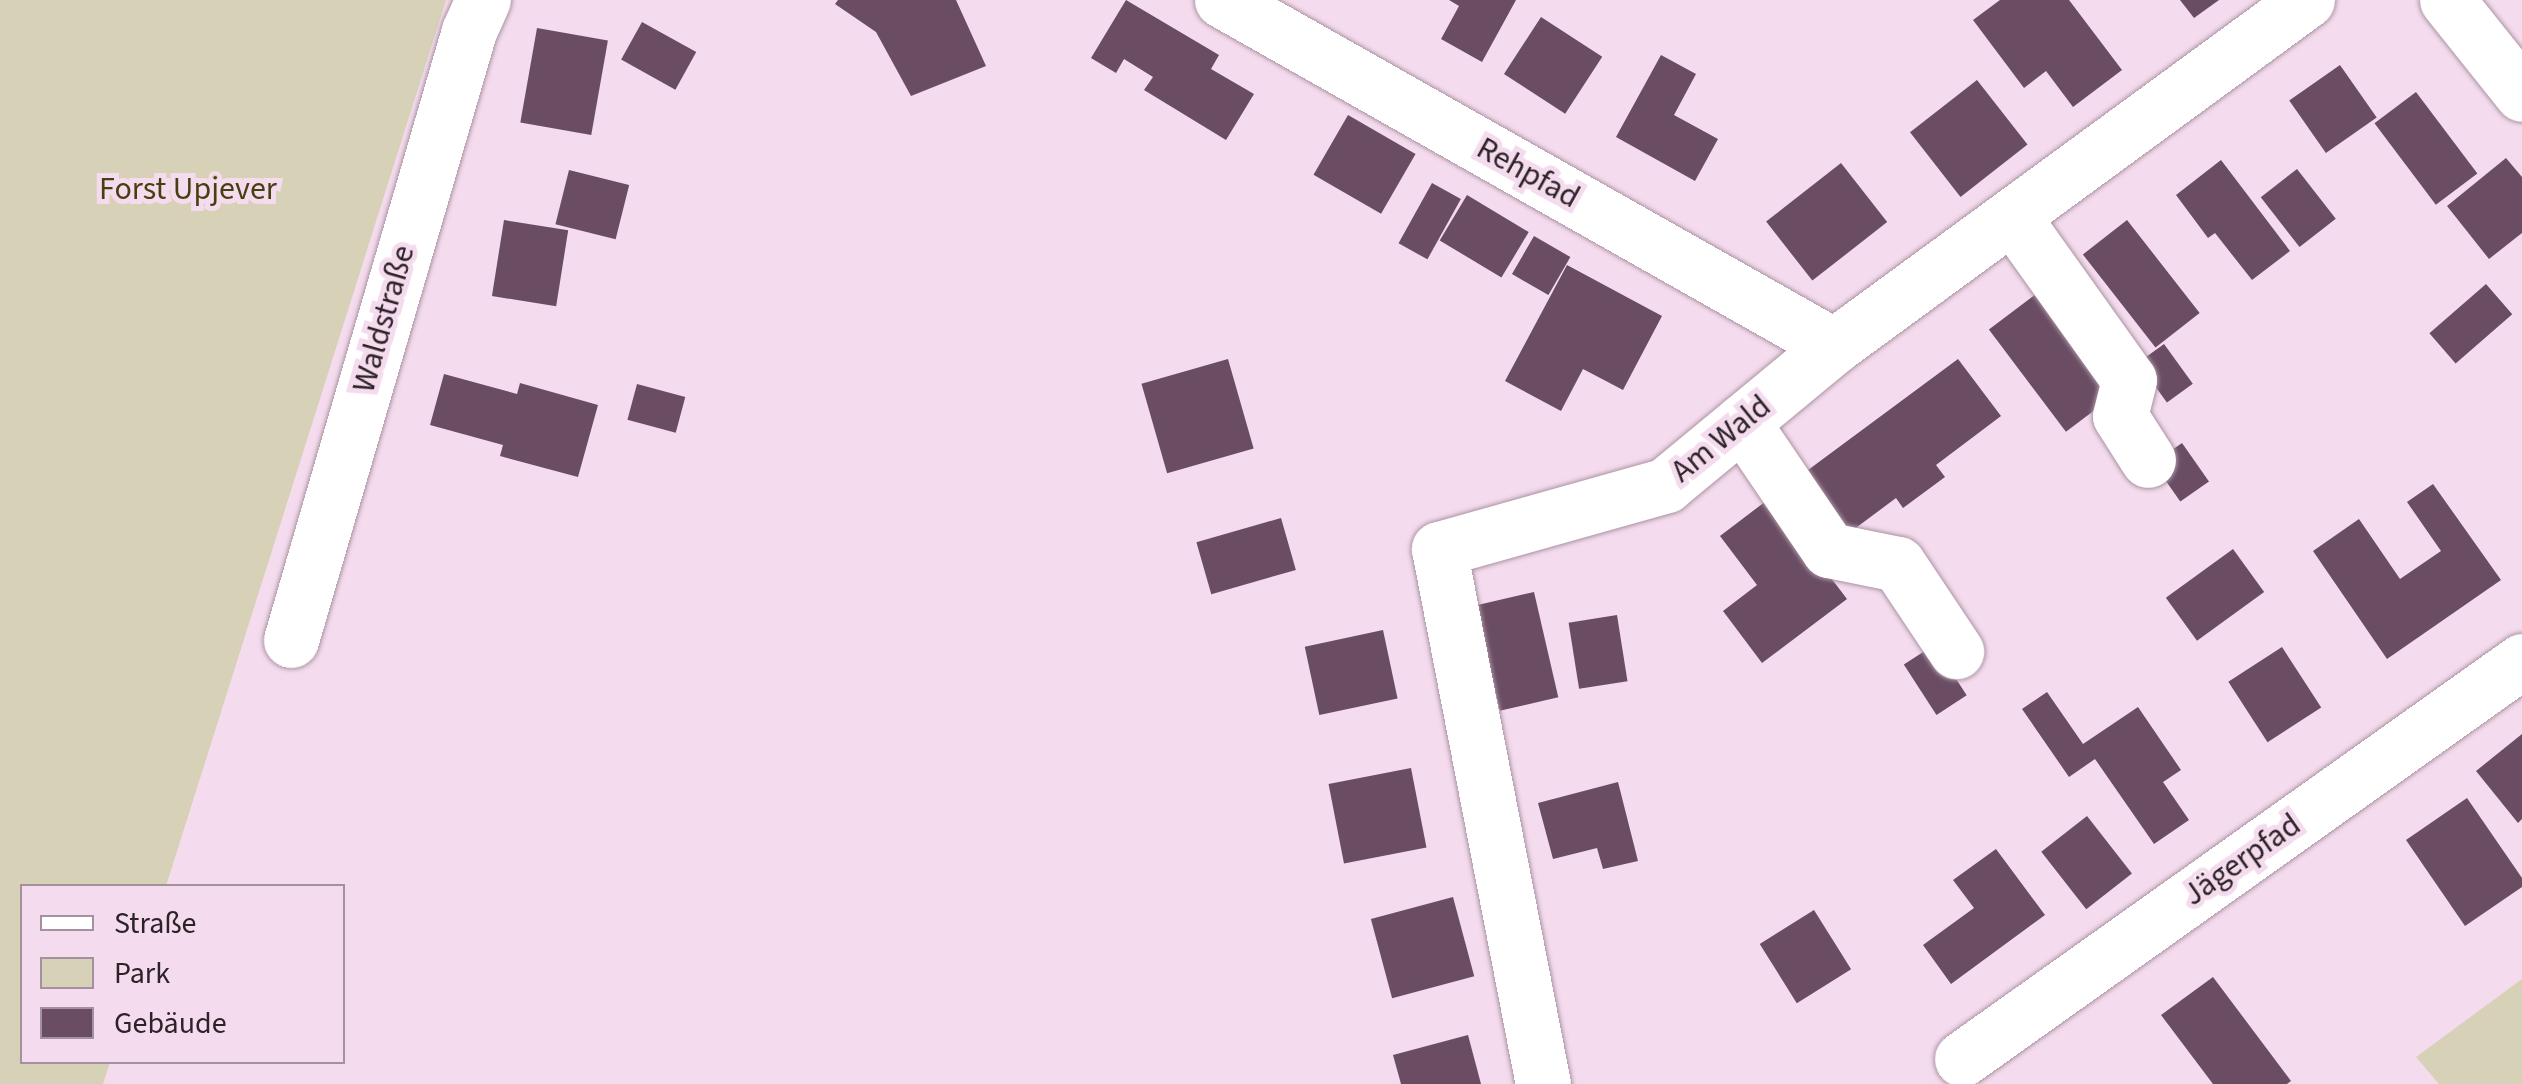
<!DOCTYPE html>
<html>
<head>
<meta charset="utf-8">
<style>
	body { margin:0 }
	#map { position:relative; width:2522px; height:1084px; overflow:hidden; background:#f4dbed; font-family:"Source Sans 3",sans-serif }
	div>[style] { position:absolute }
	[style*='--x'] { left:calc(var(--x)*1px); top:calc(var(--y)*1px); width:calc(var(--w)*1px); rotate:calc(var(--a)*1deg) }
	.green>* { inset:0; background:#d7d1b7 }
	.building>* { inset:0; background:#6a4d63; transform-origin:0 0 }
	.roads { filter:drop-shadow(0 0 2px #aa93a3) drop-shadow(0 0 2px #aa93a3) }
	.minor>* { height:55px; margin:-27.5px; padding:0 27.5px; transform-origin:27.5px; border-radius:27.5px; background:#fff }
	span { translate:-50% -50%; white-space:nowrap; text-align:center; line-height:1.15; -webkit-text-stroke:10px #f4dbed; paint-order:stroke }
	.street-label { font-size:32px; color:#2c2329 }
	.park-label { font-size:32px; color:#483f11 }
	.legend { position:absolute; left:20px; top:884px; width:325px; height:180px; box-sizing:border-box; background:#f4dbed; border:2px solid #a4919f; margin:0; padding:12px 18px; list-style:none; font-size:30px; color:#2c2329 }
	.legend li { display:flex; align-items:center; gap:20px; height:50px }
	.legend b { width:50px; border:2px solid #a4919f }
</style>
</head>
<body>
<div id="map">
	<div class="green">
		<div style="clip-path:polygon(0 0,446px 0,166px 886px,22px 886px,22px 1062px,110px 1062px,103px 1084px,0 1084px)"></div>
		<div style="clip-path:polygon(2522px 979px,2522px 1084px,2439px 1084px,2416px 1057px)"></div>
	</div>
	<div class="building">
		<div style="clip-path:polygon(838px 0,956px 0,986px 66px,911px 96px,876px 32px,835px 4px)"></div>
		<div style="clip-path:polygon(1126px 0,1219px 55px,1211px 69px,1254px 94px,1226px 140px,1144px 90px,1153px 77px,1124px 59px,1116px 73px,1091px 58px)"></div>
		<div style="clip-path:polygon(1449px 0,1516px 0,1482px 62px,1441px 39px,1459px 6px)"></div>
		<div style="clip-path:polygon(2000px 0,2069px 0,2122px 70px,2073px 107px,2046px 71px,2024px 88px,1973px 20px)"></div>
		<div style="clip-path:polygon(2180px 0,2219px 0,2194px 18px)"></div>
		<div style="left:1541px;top:17px;width:73px;height:68px;rotate:33deg"></div>
		<div style="left:642px;top:22px;width:62px;height:43px;rotate:29deg"></div>
		<div style="left:537px;top:28px;width:72px;height:96px;rotate:10deg"></div>
		<div style="clip-path:polygon(1661px 55px,1696px 74px,1674px 115px,1718px 139px,1695px 181px,1616px 137px)"></div>
		<div style="left:2340px;top:65px;width:64px;height:62px;rotate:55deg"></div>
		<div style="left:1977px;top:80px;width:82px;height:85px;rotate:52deg"></div>
		<div style="left:2416px;top:92px;width:102px;height:52px;rotate:53deg"></div>
		<div style="left:1348px;top:115px;width:78px;height:69px;rotate:30deg"></div>
		<div style="clip-path:polygon(2506px 158px,2522px 177px,2522px 233px,2489px 259px,2447px 206px)"></div>
		<div style="clip-path:polygon(2221px 160px,2290px 251px,2252px 280px,2215px 233px,2208px 238px,2176px 195px)"></div>
		<div style="left:1841px;top:163px;width:75px;height:95px;rotate:52deg"></div>
		<div style="left:2297px;top:169px;width:63px;height:46px;rotate:52deg"></div>
		<div style="left:569px;top:170px;width:62px;height:56px;rotate:14deg"></div>
		<div style="left:1432px;top:183px;width:33px;height:69px;rotate:29deg"></div>
		<div style="left:1467px;top:195px;width:72px;height:53px;rotate:31deg"></div>
		<div style="left:504px;top:220px;width:65px;height:77px;rotate:9deg"></div>
		<div style="left:2127px;top:220px;width:118px;height:56px;rotate:52deg"></div>
		<div style="left:1534px;top:236px;width:42px;height:44px;rotate:30deg"></div>
		<div style="clip-path:polygon(1567px 265px,1662px 316px,1623px 390px,1583px 369px,1561px 411px,1505px 381px)"></div>
		<div style="left:2486px;top:284px;width:40px;height:75px;rotate:49deg"></div>
		<div style="left:2044px;top:288px;width:128px;height:69px;rotate:53deg"></div>
		<div style="left:2164px;top:344px;width:49px;height:32px;rotate:54deg"></div>
		<div style="left:1228px;top:359px;width:93px;height:90px;rotate:74deg"></div>
		<div style="clip-path:polygon(1958px 359px,2001px 416px,1936px 465px,1945px 477px,1903px 508px,1896px 498px,1849px 533px,1804px 473px)"></div>
		<div style="clip-path:polygon(444px 374px,517px 394px,520px 383px,598px 405px,578px 477px,500px 456px,503px 445px,430px 425px)"></div>
		<div style="left:637px;top:384px;width:50px;height:37px;rotate:15deg"></div>
		<div style="left:2182px;top:443px;width:47px;height:35px;rotate:55deg"></div>
		<div style="clip-path:polygon(2433px 484px,2501px 580px,2387px 659px,2313px 551px,2359px 519px,2400px 579px,2441px 551px,2407px 502px)"></div>
		<div style="clip-path:polygon(1770px 498px,1847px 599px,1762px 663px,1723px 611px,1757px 585px,1720px 536px)"></div>
		<div style="left:1281px;top:518px;width:54px;height:88px;rotate:74deg"></div>
		<div style="left:2233px;top:549px;width:53px;height:83px;rotate:54deg"></div>
		<div style="left:1534px;top:592px;width:108px;height:60px;rotate:77deg"></div>
		<div style="left:1617px;top:615px;width:67px;height:49px;rotate:81deg"></div>
		<div style="left:1383px;top:630px;width:70px;height:80px;rotate:78deg"></div>
		<div style="left:1934px;top:645px;width:60px;height:36px;rotate:57deg"></div>
		<div style="left:2282px;top:647px;width:72px;height:64px;rotate:57deg"></div>
		<div style="clip-path:polygon(2047px 692px,2083px 744px,2138px 707px,2181px 770px,2163px 782px,2189px 820px,2154px 844px,2095px 759px,2069px 777px,2022px 709px)"></div>
		<div style="clip-path:polygon(2522px 734px,2522px 819px,2518px 823px,2476px 771px)"></div>
		<div style="left:1411px;top:768px;width:81px;height:84px;rotate:79deg"></div>
		<div style="clip-path:polygon(1618px 782px,1638px 861px,1603px 869px,1597px 848px,1553px 859px,1538px 803px)"></div>
		<div style="clip-path:polygon(2467px 798px,2522px 878px,2522px 887px,2465px 926px,2406px 840px)"></div>
		<div style="left:2087px;top:816px;width:73px;height:58px;rotate:52deg"></div>
		<div style="clip-path:polygon(1996px 849px,2045px 915px,1951px 984px,1923px 945px,1974px 908px,1953px 880px)"></div>
		<div style="left:1453px;top:897px;width:82px;height:85px;rotate:75deg"></div>
		<div style="left:1814px;top:910px;width:70px;height:64px;rotate:58deg"></div>
		<div style="clip-path:polygon(2213px 977px,2291px 1081px,2287px 1084px,2213px 1084px,2161px 1015px)"></div>
		<div style="clip-path:polygon(1468px 1035px,1481px 1084px,1401px 1084px,1393px 1055px)"></div>
	</div>
	<div class="roads">
		<div class="minor">
			<div style="--x:1222;--y:0;--w:703;--a:29.48"></div>
			<div style="--x:2447;--y:0;--w:120;--a:51.4"></div>
			<div style="--x:2012;--y:216;--w:201;--a:54.5"></div>
			<div style="--x:2129;--y:380;--w:37;--a:104"></div>
			<div style="--x:2120;--y:416;--w:52;--a:57.5"></div>
			<div style="--x:1742;--y:422;--w:155;--a:55.8"></div>
			<div style="--x:1829;--y:550;--w:70;--a:11.5"></div>
			<div style="--x:1898;--y:564;--w:105;--a:56.3"></div>
			<div style="--x:291;--y:640;--w:634;--a:-73.71"></div>
			<div style="--x:469;--y:31;--w:34;--a:-66"></div>
			<div style="--x:1962;--y:1059;--w:687;--a:-35.4"></div>
			<div style="--x:1543;--y:1084;--w:545;--a:-101"></div>
			<div style="--x:1439;--y:549;--w:236;--a:-15.7"></div>
			<div style="--x:1666;--y:485;--w:218;--a:-39.6"></div>
			<div style="--x:1834;--y:346;--w:586;--a:-36.19"></div>
		</div>
	</div>
	<div class="street-label">
		<span style="left:1528px;top:173px;rotate:29deg">Rehpfad</span>
		<span style="left:384px;top:319px;rotate:-74deg">Waldstraße</span>
		<span style="left:1721px;top:439px;rotate:-39deg">Am Wald</span>
		<span style="left:2242px;top:860px;rotate:-35deg">Jägerpfad</span>
	</div>
	<div class="park-label">
		<span style="left:188px;top:189px">Forst Upjever</span>
	</div>
	<ul class="legend">
	<li><b style="height:12px;background:#fff"></b>Straße</li>
	<li><b style="height:28px;background:#d7d1b7"></b>Park</li>
	<li><b style="height:28px;background:#6a4d63"></b>Gebäude</li>
	</ul>
</div>
</body>
</html>
